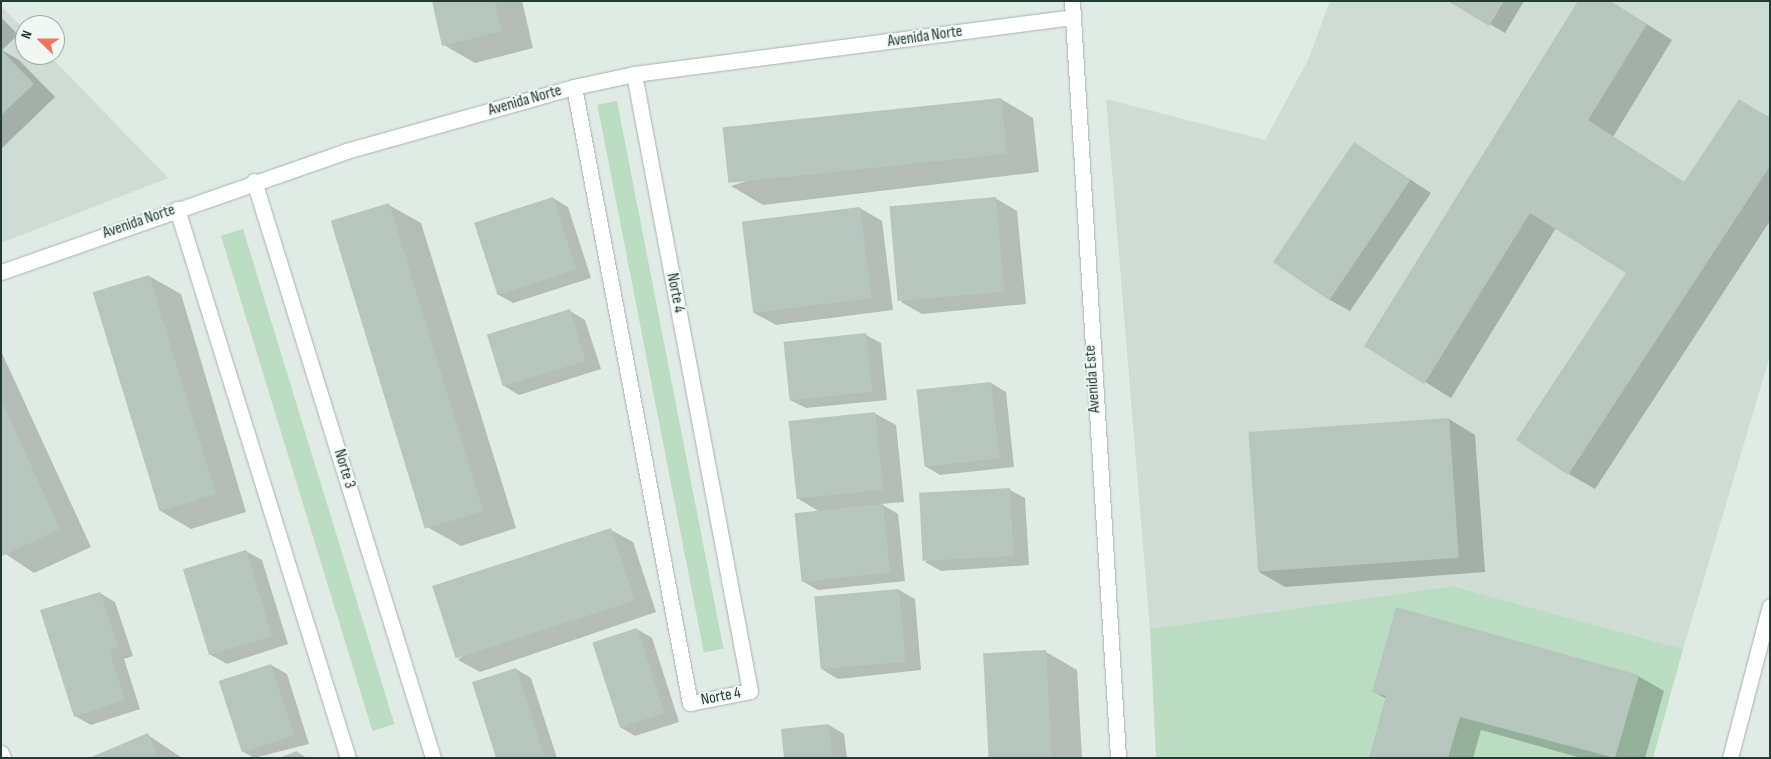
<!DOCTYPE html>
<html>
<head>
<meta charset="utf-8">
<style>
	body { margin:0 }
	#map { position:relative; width:1771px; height:759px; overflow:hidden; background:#e1ebe6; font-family:"Sofia Sans Condensed",sans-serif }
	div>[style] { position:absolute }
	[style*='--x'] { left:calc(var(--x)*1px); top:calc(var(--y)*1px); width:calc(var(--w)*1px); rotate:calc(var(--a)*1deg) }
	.built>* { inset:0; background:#cfdbd5 }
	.green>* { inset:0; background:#badcc1; transform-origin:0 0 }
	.shadow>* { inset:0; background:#0003 }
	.building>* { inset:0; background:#b6c6bf; transform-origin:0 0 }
	.roads { filter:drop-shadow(0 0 1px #a4b3ad) drop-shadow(0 0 1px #a4b3ad) }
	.minor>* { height:15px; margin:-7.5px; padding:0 7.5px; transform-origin:7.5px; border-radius:7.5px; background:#fff }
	span { translate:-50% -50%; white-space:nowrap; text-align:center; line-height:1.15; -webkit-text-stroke:4px #f1f8f4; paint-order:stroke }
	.street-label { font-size:16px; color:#223c33 }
	.frame { position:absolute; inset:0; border:2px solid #223c33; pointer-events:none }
	.north { position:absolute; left:15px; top:15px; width:50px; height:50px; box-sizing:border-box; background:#f1f8f4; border:1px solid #9eada7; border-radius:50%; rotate:292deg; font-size:14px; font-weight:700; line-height:20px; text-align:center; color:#223c33 }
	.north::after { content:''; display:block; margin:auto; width:18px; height:22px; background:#f0745a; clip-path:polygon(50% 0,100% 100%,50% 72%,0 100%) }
</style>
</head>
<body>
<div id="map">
	<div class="built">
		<div style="clip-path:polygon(1330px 1px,1770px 1px,1770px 356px,1683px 649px,1452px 586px,1150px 629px,1106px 99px,1265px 140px,1308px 60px)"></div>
		<div style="clip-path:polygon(1px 6px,25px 30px,25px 55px,49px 55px,168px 178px,1px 243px)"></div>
	</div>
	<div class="green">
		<div style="left:617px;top:101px;width:558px;height:20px;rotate:79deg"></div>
		<div style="left:243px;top:229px;width:518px;height:23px;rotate:73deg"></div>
		<div style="clip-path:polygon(1452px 586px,1683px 649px,1653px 758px,1156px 758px,1150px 629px)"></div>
	</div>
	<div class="shadow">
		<div style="clip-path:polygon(433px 1px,522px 1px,533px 48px,475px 63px,444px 45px)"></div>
		<div style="clip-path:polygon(1451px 1px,1524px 1px,1505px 33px)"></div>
		<div style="clip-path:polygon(1610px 1px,1672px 40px,1613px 137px,1685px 183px,1739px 100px,1770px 118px,1770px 221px,1595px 489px,1569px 474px,1627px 272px,1556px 228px,1451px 398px,1366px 345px)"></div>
		<div style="clip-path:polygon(1px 17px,18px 35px,2px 50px,19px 60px,55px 97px,1px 149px)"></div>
		<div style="clip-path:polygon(1001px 99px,1033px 118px,1039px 172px,763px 205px,731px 186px)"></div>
		<div style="clip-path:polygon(1354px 143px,1431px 193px,1350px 311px,1328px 299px)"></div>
		<div style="clip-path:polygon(553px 198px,568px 207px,591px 278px,513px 303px,497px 294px)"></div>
		<div style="clip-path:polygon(995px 198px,1017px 211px,1026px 304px,922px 314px,901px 302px)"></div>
		<div style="clip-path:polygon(389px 205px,421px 223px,516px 528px,461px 546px,429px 528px)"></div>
		<div style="clip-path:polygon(860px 208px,882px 221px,893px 310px,776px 325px,754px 313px)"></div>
		<div style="clip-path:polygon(149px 276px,181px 294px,246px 512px,191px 529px,159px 510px)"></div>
		<div style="clip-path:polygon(570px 311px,585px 320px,601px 369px,519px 395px,504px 386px)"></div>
		<div style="clip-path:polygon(866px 335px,881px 343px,887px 400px,806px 408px,790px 400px)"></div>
		<div style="clip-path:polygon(1px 351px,91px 547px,34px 573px,1px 551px)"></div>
		<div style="clip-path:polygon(991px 383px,1006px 392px,1014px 467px,940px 475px,925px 466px)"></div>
		<div style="clip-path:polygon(874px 413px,896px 425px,904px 502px,881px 504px,898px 514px,905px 581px,818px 590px,802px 581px,820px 512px,797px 498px)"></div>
		<div style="clip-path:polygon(1449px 419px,1475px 435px,1485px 572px,1285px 587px,1259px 572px)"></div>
		<div style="clip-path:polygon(1010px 490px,1025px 498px,1029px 565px,941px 571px,925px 562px)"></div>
		<div style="clip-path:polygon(611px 530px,633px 542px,656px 612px,480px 672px,458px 660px)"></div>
		<div style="clip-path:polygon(246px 551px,262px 560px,288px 644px,227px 664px,211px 655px)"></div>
		<div style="clip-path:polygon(899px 590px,915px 599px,921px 670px,838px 679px,823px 670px,816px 600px)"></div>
		<div style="clip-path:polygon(100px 593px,115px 602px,133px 656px,124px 659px,140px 709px,91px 725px,75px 716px)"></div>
		<div style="clip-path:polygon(637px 629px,652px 638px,679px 722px,635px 736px,620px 727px)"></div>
		<div style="clip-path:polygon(1046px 652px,1077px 670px,1082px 758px,990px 758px)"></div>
		<div style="clip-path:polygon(271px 665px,287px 674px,309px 744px,254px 758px,242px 751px)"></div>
		<div style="clip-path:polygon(516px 669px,531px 678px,557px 758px,497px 758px)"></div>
		<div style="clip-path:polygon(1638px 676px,1664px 691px,1645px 758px,1581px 758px,1481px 730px,1473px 758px,1370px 758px,1387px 699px,1374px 692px)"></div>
		<div style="clip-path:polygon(829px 725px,844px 734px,847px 758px,785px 758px)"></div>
		<div style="clip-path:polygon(148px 735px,182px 758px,93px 758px)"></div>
		<div style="clip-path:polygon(297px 752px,307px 758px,282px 758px)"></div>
	</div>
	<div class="building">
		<div style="clip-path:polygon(432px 1px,495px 1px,502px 31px,442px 46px)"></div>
		<div style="clip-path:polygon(1448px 1px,1504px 1px,1489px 26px)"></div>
		<div style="clip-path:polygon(1578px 1px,1610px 1px,1647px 24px,1588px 120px,1684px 182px,1739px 99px,1770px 119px,1770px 166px,1568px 475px,1516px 440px,1626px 273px,1530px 213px,1424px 384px,1364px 346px)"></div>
		<div style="clip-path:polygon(1px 50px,34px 84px,1px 115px)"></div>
		<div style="left:1001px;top:98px;width:56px;height:280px;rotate:84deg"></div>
		<div style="left:1354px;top:142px;width:68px;height:145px;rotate:34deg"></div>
		<div style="left:553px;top:197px;width:76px;height:83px;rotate:72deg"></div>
		<div style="left:996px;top:197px;width:95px;height:107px;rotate:85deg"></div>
		<div style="left:389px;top:203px;width:322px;height:61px;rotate:73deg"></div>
		<div style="left:860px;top:207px;width:92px;height:119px;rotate:83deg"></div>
		<div style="left:149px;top:275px;width:229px;height:59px;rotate:73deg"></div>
		<div style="left:570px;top:309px;width:54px;height:87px;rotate:73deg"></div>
		<div style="left:866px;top:333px;width:59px;height:83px;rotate:84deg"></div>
		<div style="left:991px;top:382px;width:77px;height:75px;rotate:84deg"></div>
		<div style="clip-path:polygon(1px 400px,60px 529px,2px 556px,1px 554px)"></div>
		<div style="left:875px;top:412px;width:78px;height:87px;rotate:84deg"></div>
		<div style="left:1449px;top:418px;width:140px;height:201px;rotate:86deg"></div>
		<div style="left:1010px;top:488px;width:68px;height:91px;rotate:87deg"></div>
		<div style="left:883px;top:504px;width:69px;height:89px;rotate:84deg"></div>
		<div style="left:611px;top:528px;width:76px;height:188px;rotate:72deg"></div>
		<div style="left:246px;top:550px;width:90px;height:66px;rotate:73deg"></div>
		<div style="left:899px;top:589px;width:73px;height:85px;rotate:85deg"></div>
		<div style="clip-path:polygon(100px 592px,118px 647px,109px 650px,125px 700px,74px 717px,40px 610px)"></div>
		<div style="clip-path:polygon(1396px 607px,1639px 675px,1615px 758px,1460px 717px,1448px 758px,1369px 758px,1386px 696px,1372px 692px)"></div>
		<div style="left:637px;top:628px;width:89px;height:47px;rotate:72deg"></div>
		<div style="left:1046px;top:650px;width:108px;height:63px;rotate:87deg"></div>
		<div style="left:271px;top:664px;width:75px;height:55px;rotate:72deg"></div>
		<div style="clip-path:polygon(516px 668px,545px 758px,496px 758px,472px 682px)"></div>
		<div style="clip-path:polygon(829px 724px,832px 758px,784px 758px,781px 729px)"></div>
		<div style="clip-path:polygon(148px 733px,158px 758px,89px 758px)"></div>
		<div style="clip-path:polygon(297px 751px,300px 758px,279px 758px)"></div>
	</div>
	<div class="roads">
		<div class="minor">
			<div style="--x:1072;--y:1;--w:758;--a:86.52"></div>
			<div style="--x:574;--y:87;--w:627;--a:79.34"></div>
			<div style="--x:690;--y:703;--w:61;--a:-11.3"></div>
			<div style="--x:750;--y:691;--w:628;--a:-100.65"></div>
			<div style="--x:254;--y:181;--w:604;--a:72.76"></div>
			<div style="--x:177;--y:209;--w:575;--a:72.7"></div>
			<div style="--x:1;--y:272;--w:366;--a:-19.3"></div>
			<div style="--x:346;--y:151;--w:237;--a:-15.7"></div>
			<div style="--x:574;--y:87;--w:61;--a:-12.2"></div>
			<div style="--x:634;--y:74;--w:440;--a:-7.4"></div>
			<div style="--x:1;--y:753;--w:5;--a:68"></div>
			<div style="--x:1730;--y:758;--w:157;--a:-75.3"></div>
		</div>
	</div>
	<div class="street-label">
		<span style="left:925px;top:37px;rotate:-8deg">Avenida Norte</span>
		<span style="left:525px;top:101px;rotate:-16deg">Avenida Norte</span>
		<span style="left:139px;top:222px;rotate:-19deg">Avenida Norte</span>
		<span style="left:675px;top:293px;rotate:79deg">Norte 4</span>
		<span style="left:1093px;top:379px;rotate:-94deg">Avenida Este</span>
		<span style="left:344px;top:469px;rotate:73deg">Norte 3</span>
		<span style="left:721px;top:697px;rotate:-11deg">Norte 4</span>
	</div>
	<div class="frame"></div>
	<div class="north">N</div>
</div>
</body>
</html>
